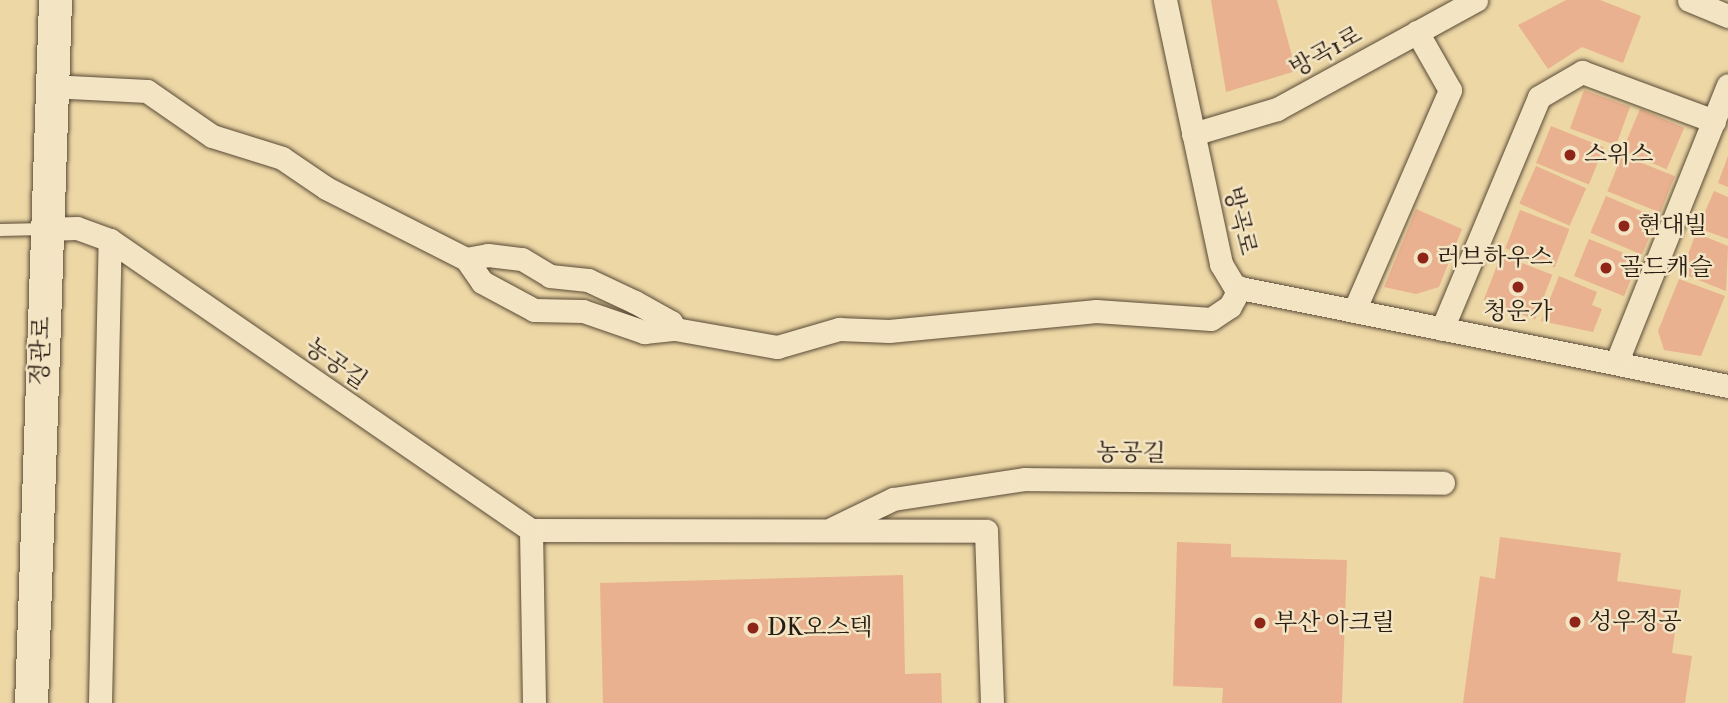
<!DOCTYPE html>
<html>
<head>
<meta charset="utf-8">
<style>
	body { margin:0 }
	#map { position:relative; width:1728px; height:703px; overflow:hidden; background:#edd7a5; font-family:"IM FELL Double Pica","Noto Serif KR",serif }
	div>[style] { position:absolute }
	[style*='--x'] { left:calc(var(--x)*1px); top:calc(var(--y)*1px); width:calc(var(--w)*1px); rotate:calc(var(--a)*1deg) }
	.building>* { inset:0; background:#e9b18f; transform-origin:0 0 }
	.roads { filter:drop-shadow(0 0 2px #594a37) drop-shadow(0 0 2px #594a37) }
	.lane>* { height:12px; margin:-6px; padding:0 6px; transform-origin:6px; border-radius:6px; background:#f3e5c4 }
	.street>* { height:23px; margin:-11.5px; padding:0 11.5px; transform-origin:11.5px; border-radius:11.5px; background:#f3e5c4 }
	.secondary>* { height:33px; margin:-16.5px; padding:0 16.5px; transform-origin:16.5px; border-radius:16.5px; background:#f3e5c4 }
	.dots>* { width:19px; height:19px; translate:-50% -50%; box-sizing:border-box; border:4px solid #f3e5c4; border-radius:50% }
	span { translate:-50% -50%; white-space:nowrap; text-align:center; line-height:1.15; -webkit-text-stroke:5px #f3e5c4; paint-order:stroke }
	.street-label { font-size:24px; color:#281b12 }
	.poi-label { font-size:24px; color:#281b12 }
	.left { translate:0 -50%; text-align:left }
</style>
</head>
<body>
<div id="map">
	<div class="building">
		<div style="clip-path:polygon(1211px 0,1277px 0,1296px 71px,1226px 92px)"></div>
		<div style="clip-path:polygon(1566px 0,1600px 0,1641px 16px,1623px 63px,1582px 47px,1548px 69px,1518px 25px)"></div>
		<div style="left:1584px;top:90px;width:49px;height:41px;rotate:20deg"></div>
		<div style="left:1640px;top:109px;width:48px;height:45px;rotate:23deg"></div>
		<div style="left:1551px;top:126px;width:57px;height:40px;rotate:22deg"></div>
		<div style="left:1622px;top:155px;width:57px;height:39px;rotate:22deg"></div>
		<div style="clip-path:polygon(1728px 156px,1728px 187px,1718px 183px)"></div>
		<div style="left:1536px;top:166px;width:55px;height:41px;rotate:24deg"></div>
		<div style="clip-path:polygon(1714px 191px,1728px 197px,1728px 239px,1698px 228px)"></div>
		<div style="left:1606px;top:196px;width:56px;height:40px;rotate:23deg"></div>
		<div style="clip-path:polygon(1416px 209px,1462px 229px,1439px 287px,1416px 294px,1384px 287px)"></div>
		<div style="left:1520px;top:210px;width:53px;height:41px;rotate:21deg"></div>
		<div style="clip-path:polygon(1696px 233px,1728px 246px,1726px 291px,1681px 273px)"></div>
		<div style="left:1589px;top:239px;width:54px;height:40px;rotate:22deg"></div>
		<div style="left:1501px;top:255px;width:55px;height:48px;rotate:21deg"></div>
		<div style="clip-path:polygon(1559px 276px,1597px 292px,1592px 305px,1602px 309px,1593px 332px,1541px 321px)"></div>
		<div style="clip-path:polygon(1679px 279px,1725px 296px,1701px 356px,1664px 350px,1658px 331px)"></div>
		<div style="clip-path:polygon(1500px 537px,1621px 553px,1617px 581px,1681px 590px,1672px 653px,1692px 656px,1685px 703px,1463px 703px,1480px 576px,1495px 579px)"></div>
		<div style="clip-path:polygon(1177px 542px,1231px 544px,1231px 557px,1347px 560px,1342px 703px,1222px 703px,1223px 688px,1173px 686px)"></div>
		<div style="clip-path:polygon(903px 575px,905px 674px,941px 673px,942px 703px,603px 703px,600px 583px)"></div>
	</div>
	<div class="roads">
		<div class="lane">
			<div style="--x:0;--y:230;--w:45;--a:-1.3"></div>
		</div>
		<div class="street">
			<div style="--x:1165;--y:0;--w:270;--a:78"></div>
			<div style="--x:1221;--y:264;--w:27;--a:59"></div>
			<div style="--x:1235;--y:287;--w:503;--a:11.35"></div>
			<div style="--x:1689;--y:0;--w:42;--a:22.3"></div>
			<div style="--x:50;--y:86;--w:97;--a:3"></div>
			<div style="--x:147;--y:91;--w:79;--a:34.7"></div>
			<div style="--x:212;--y:136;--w:73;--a:17.4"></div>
			<div style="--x:282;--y:158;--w:53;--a:34.3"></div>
			<div style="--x:326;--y:188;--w:157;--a:26.9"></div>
			<div style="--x:466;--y:259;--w:28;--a:55"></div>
			<div style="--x:482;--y:282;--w:59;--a:28.3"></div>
			<div style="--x:534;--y:310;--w:49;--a:1.2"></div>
			<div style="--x:583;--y:311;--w:65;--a:19"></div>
			<div style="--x:644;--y:332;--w:31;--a:-6"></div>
			<div style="--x:675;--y:329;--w:104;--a:10"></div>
			<div style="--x:777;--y:347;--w:65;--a:-16.2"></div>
			<div style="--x:839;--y:329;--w:50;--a:2.3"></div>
			<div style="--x:889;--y:331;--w:208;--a:-5.5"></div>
			<div style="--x:1096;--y:311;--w:115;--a:4"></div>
			<div style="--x:1211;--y:319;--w:23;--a:-34"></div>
			<div style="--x:1230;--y:306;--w:21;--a:-61"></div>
			<div style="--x:1193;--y:134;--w:88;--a:-16.6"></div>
			<div style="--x:1277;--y:109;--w:227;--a:-28.7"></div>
			<div style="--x:45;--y:229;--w:32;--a:-2"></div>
			<div style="--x:77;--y:228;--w:35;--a:20"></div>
			<div style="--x:110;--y:240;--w:511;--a:34.56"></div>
			<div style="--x:531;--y:530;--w:455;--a:0.1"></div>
			<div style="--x:986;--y:531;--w:172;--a:88"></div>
			<div style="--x:466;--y:259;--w:22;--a:-10"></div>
			<div style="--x:488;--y:255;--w:34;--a:7"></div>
			<div style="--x:522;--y:259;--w:33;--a:31"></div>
			<div style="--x:550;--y:276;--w:38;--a:6"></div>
			<div style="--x:588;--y:280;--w:52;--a:25.1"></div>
			<div style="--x:635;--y:302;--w:41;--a:29.1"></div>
			<div style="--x:671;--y:322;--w:8;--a:60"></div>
			<div style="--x:1354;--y:311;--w:241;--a:-66.5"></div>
			<div style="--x:1450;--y:90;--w:67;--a:-119.6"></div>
			<div style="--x:1442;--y:329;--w:251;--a:-67.3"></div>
			<div style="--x:1539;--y:97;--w:50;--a:-30.2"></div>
			<div style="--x:1582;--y:72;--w:141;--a:20.4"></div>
			<div style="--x:1617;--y:361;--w:297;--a:-68.1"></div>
			<div style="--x:833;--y:528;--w:67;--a:-25.8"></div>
			<div style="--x:893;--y:499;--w:134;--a:-8.6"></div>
			<div style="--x:1025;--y:479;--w:418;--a:0.5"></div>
			<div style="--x:531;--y:530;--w:173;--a:89"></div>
			<div style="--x:100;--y:703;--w:463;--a:-88.8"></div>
		</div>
		<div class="secondary">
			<div style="--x:31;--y:703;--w:703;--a:-88.04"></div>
		</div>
	</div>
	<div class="dots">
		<div style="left:1570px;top:155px;background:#8f2418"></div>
		<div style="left:1624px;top:226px;background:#8f2418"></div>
		<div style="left:1423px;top:258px;background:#8f2418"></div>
		<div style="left:1606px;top:268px;background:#8f2418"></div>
		<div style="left:1518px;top:287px;background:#8f2418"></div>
		<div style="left:1575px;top:622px;background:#8f2418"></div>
		<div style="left:1260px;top:623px;background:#8f2418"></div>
		<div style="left:753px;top:628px;background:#8f2418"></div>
	</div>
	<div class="street-label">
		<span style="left:1326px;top:52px;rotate:-29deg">방곡1로</span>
		<span style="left:1240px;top:221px;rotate:76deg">방곡로</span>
		<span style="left:41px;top:351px;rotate:-88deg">정관로</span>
		<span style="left:336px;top:364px;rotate:35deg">농공길</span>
		<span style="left:1131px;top:453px;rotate:1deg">농공길</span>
	</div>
	<div class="poi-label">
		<span class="left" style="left:1584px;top:155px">스위스</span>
		<span class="left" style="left:1638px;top:226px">현대빌</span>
		<span class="left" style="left:1437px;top:258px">러브하우스</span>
		<span class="left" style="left:1620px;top:268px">골드캐슬</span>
		<span style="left:1518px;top:312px">청운가</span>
		<span class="left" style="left:1589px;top:622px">성우정공</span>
		<span class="left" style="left:1274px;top:623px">부산 아크릴</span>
		<span class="left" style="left:767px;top:628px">DK오스텍</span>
	</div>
</div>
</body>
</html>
